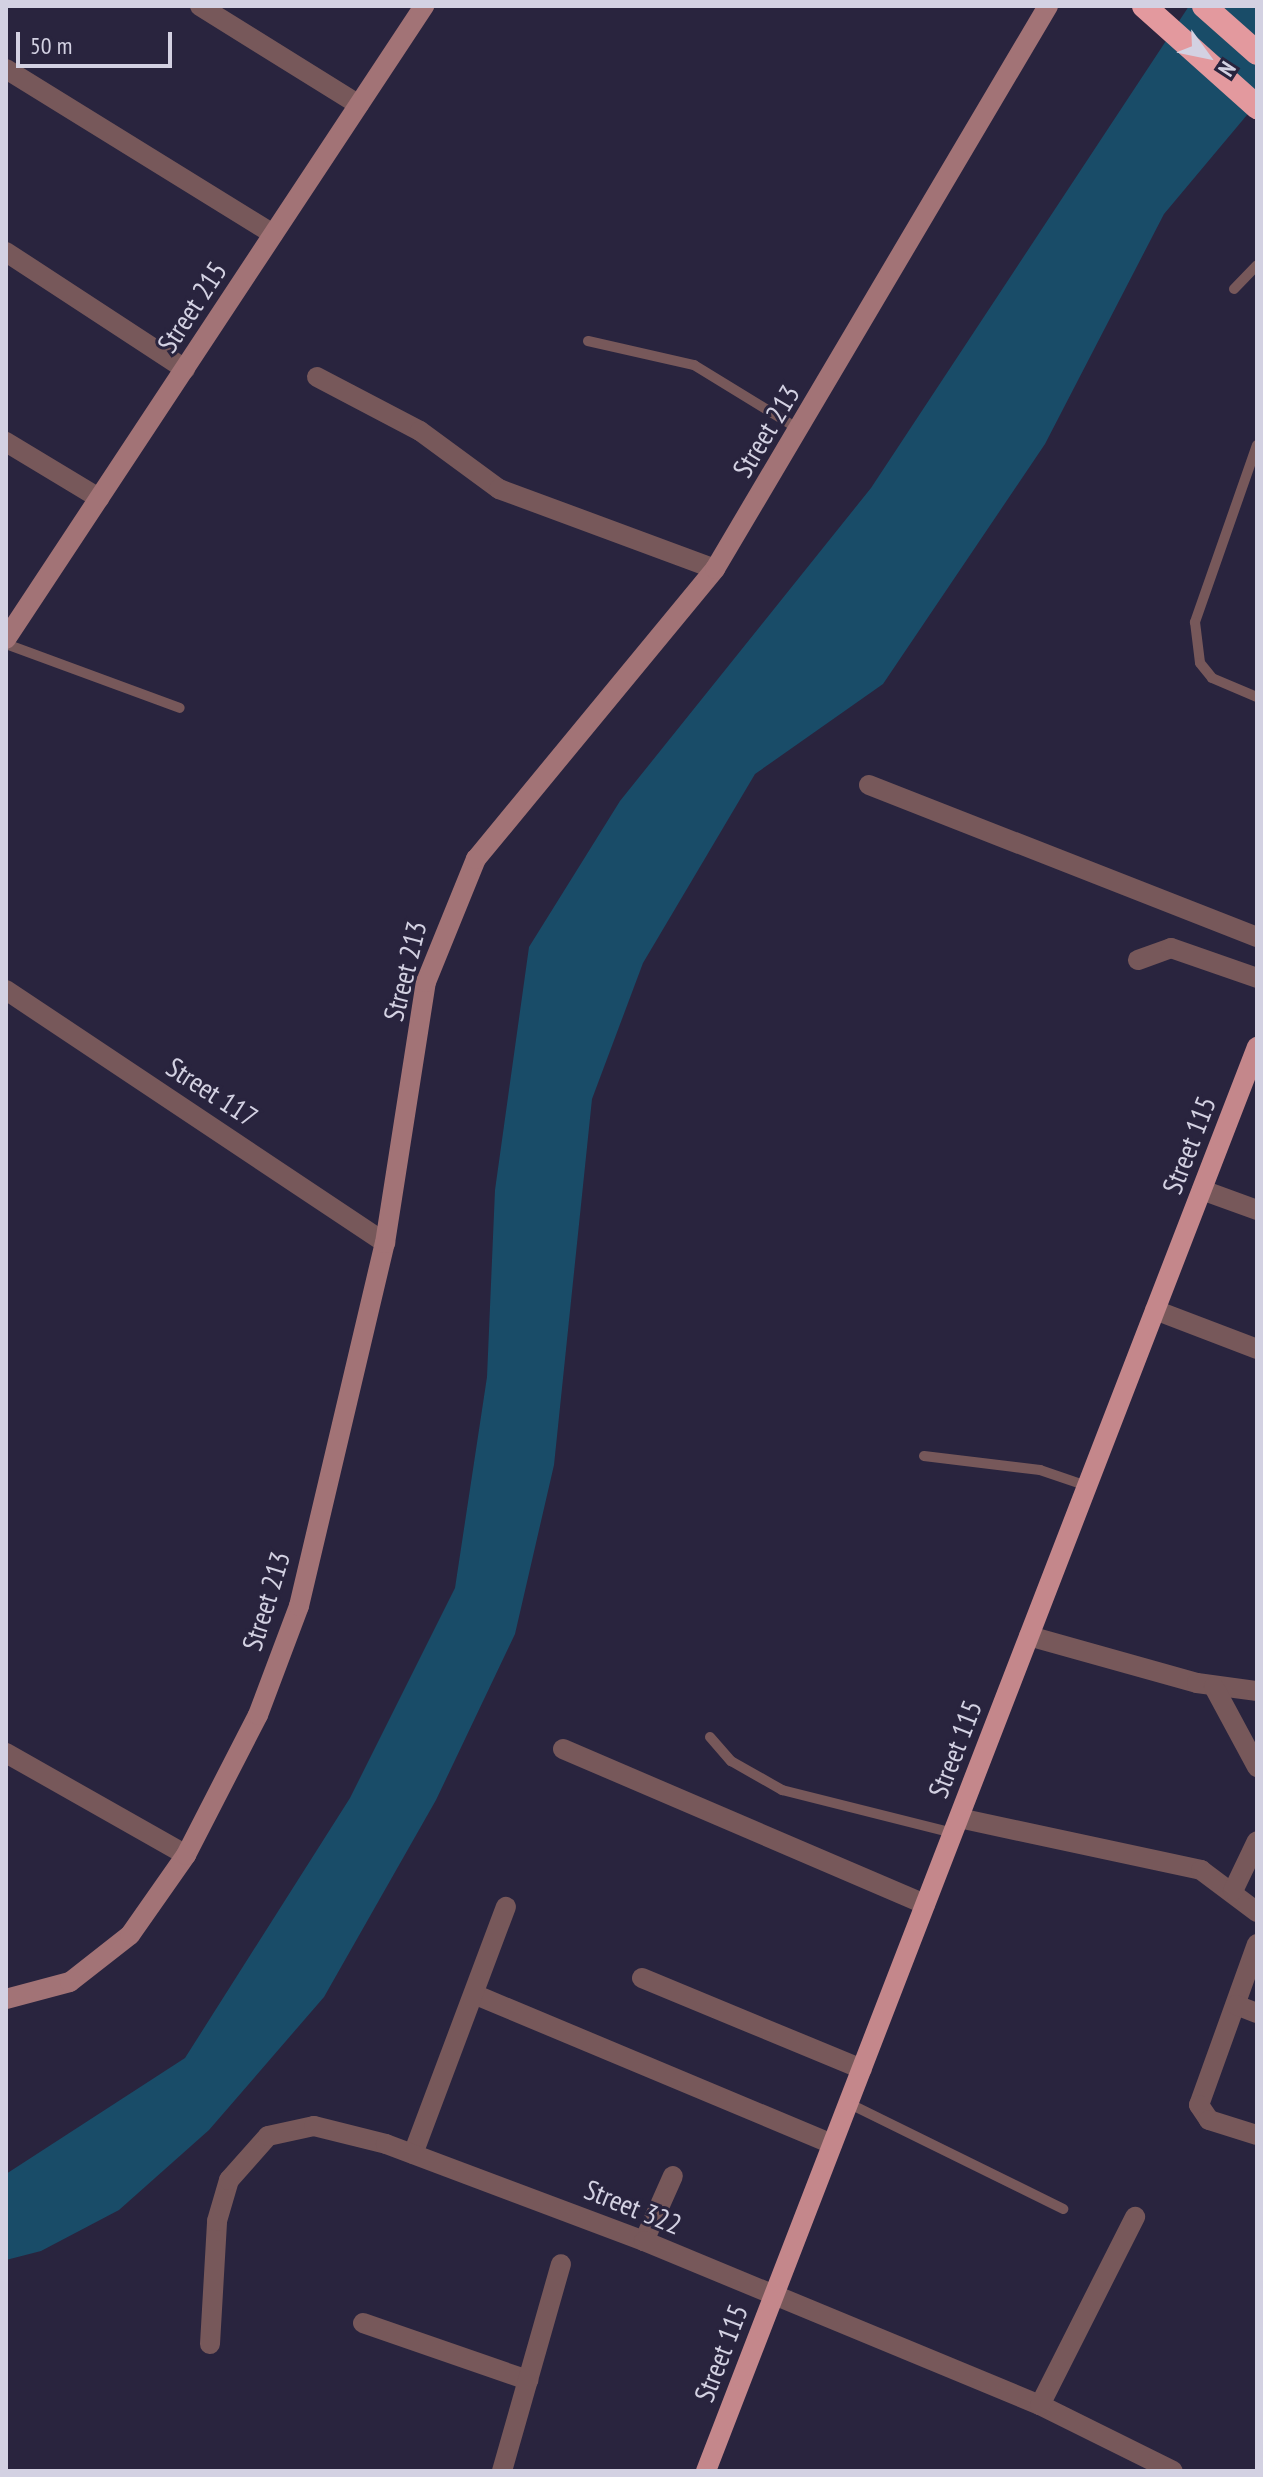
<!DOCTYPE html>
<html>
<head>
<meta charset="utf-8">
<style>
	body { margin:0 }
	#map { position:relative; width:1263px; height:2477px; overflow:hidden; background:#29243e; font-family:"PT Sans Narrow",sans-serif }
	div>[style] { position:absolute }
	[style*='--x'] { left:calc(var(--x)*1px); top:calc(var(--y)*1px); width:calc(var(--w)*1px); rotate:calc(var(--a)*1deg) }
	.water>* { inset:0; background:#194c68 }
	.lane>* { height:10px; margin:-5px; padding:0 5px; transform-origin:5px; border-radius:5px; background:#77585a }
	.street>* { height:20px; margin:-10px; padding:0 10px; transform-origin:10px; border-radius:10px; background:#77585a }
	.secondary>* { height:20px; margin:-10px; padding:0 10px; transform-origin:10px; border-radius:10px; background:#a27376 }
	.primary>* { height:20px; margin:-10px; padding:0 10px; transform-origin:10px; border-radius:10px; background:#c4878b }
	.highway>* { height:24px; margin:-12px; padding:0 12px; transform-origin:12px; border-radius:12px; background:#e3999e }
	span { translate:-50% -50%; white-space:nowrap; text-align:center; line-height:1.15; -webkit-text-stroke:6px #29243e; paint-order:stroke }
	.street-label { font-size:28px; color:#d3d1e2 }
	.frame { position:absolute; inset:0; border:8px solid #d3d1e2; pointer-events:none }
	.north { position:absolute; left:1167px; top:16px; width:80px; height:80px; -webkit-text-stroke:6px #29243e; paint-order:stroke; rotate:123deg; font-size:22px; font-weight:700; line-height:32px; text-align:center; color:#d3d1e2 }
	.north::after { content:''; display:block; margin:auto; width:28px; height:36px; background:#d3d1e2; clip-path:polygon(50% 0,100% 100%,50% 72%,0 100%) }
	.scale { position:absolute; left:16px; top:32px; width:156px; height:36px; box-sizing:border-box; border:4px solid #d3d1e2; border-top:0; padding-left:10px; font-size:24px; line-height:28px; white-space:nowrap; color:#d3d1e2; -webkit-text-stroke:6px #29243e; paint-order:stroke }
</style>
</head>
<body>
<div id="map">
	<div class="water">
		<div style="clip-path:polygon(1189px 6px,1257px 6px,1257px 103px,1164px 214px,1045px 444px,883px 684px,755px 774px,643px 963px,592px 1099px,554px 1465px,515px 1634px,436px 1800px,324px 1997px,209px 2130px,119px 2210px,41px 2251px,6px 2260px,6px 2174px,185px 2058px,350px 1798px,455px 1588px,487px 1377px,495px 1190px,529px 947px,620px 801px,871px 488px)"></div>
	</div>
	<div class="lane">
		<div style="--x:1234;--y:289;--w:33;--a:-46"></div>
		<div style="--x:588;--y:341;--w:109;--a:12.8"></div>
		<div style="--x:694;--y:365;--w:124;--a:31.5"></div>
		<div style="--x:1257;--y:445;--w:188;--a:109.3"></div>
		<div style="--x:1195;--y:622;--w:41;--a:83"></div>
		<div style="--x:1200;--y:663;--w:19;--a:51"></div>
		<div style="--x:1212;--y:678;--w:49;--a:22.9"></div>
		<div style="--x:6;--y:644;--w:185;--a:20.2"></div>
		<div style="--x:924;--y:1456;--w:117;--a:6.9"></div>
		<div style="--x:1040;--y:1470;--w:50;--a:18.8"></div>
		<div style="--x:710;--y:1737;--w:32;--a:49"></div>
		<div style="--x:731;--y:1761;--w:59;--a:29.6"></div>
		<div style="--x:782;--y:1790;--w:176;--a:14.1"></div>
		<div style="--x:848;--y:2103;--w:240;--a:26.2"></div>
	</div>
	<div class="street">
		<div style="--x:200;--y:6;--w:187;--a:31.9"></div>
		<div style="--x:6;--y:69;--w:314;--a:31.7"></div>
		<div style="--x:6;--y:252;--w:214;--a:33.2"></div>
		<div style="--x:317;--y:377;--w:116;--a:27.7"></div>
		<div style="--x:420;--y:431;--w:98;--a:36.3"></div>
		<div style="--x:499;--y:489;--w:230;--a:20.3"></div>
		<div style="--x:6;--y:442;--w:109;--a:31.1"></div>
		<div style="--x:869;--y:785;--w:417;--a:21.4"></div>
		<div style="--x:1138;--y:960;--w:35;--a:-20"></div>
		<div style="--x:1171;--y:948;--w:91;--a:19.2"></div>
		<div style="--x:6;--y:990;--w:456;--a:33.7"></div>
		<div style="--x:1202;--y:1190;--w:59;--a:20"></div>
		<div style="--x:1155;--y:1310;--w:109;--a:20.9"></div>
		<div style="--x:1029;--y:1636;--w:174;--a:15.6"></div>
		<div style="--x:1197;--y:1683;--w:61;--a:7.6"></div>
		<div style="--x:1214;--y:1687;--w:91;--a:61.7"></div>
		<div style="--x:563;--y:1749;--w:394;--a:23.2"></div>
		<div style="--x:6;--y:1753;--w:207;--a:29.5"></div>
		<div style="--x:959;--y:1818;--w:248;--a:12.1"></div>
		<div style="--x:1201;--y:1870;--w:70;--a:36.9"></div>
		<div style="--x:1233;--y:1891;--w:55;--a:-64.4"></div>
		<div style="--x:1257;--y:1944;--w:171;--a:109.8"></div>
		<div style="--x:1199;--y:2105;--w:18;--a:56"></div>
		<div style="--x:1209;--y:2120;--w:50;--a:17.4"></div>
		<div style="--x:642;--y:1978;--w:238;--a:22.5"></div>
		<div style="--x:476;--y:1995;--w:386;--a:22.7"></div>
		<div style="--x:1236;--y:2005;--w:22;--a:21"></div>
		<div style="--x:413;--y:2154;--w:264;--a:-69.4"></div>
		<div style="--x:644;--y:2241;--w:71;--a:-66"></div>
		<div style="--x:363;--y:2323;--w:175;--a:19.1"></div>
		<div style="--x:210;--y:2344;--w:123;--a:-86.7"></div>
		<div style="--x:217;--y:2221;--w:43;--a:-73.7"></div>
		<div style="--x:229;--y:2180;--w:59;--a:-48.4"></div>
		<div style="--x:268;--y:2136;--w:47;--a:-12.3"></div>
		<div style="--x:314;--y:2126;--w:74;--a:14"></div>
		<div style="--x:386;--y:2144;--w:276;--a:20.6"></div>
		<div style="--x:644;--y:2241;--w:429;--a:22.5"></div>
		<div style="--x:1040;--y:2405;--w:148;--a:26.4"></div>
		<div style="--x:1040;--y:2405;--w:211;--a:-63.2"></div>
		<div style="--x:502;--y:2471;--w:215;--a:-74.1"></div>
	</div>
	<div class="secondary">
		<div style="--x:6;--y:639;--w:759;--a:-56.56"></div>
		<div style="--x:6;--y:1999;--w:66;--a:-14.9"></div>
		<div style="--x:70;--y:1982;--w:76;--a:-38.1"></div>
		<div style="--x:130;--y:1935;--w:98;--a:-55"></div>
		<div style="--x:186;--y:1855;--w:157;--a:-62.8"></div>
		<div style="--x:258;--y:1715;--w:116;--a:-69.4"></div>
		<div style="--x:299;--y:1606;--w:373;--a:-76.7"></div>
		<div style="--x:385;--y:1243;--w:264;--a:-81.1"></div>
		<div style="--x:426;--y:982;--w:133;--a:-67.9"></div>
		<div style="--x:476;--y:859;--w:376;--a:-50.5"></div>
		<div style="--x:715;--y:569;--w:654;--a:-59.4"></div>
	</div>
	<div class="primary">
		<div style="--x:706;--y:2471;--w:1527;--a:-68.85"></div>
	</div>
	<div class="highway">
		<div style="--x:1144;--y:6;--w:152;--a:41.8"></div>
		<div style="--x:1204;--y:6;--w:71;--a:41.6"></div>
	</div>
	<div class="street-label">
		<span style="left:192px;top:307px;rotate:-57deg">Street 215</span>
		<span style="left:766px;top:431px;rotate:-59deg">Street 213</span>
		<span style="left:405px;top:971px;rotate:-76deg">Street 213</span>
		<span style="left:212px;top:1092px;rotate:33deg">Street 117</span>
		<span style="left:1189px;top:1145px;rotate:-69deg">Street 115</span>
		<span style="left:266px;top:1601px;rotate:-73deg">Street 213</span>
		<span style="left:955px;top:1749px;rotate:-69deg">Street 115</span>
		<span style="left:633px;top:2207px;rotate:22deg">Street 322</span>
		<span style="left:721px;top:2353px;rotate:-69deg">Street 115</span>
	</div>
	<div class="frame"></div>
	<div class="north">N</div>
	<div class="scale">50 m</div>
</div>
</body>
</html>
